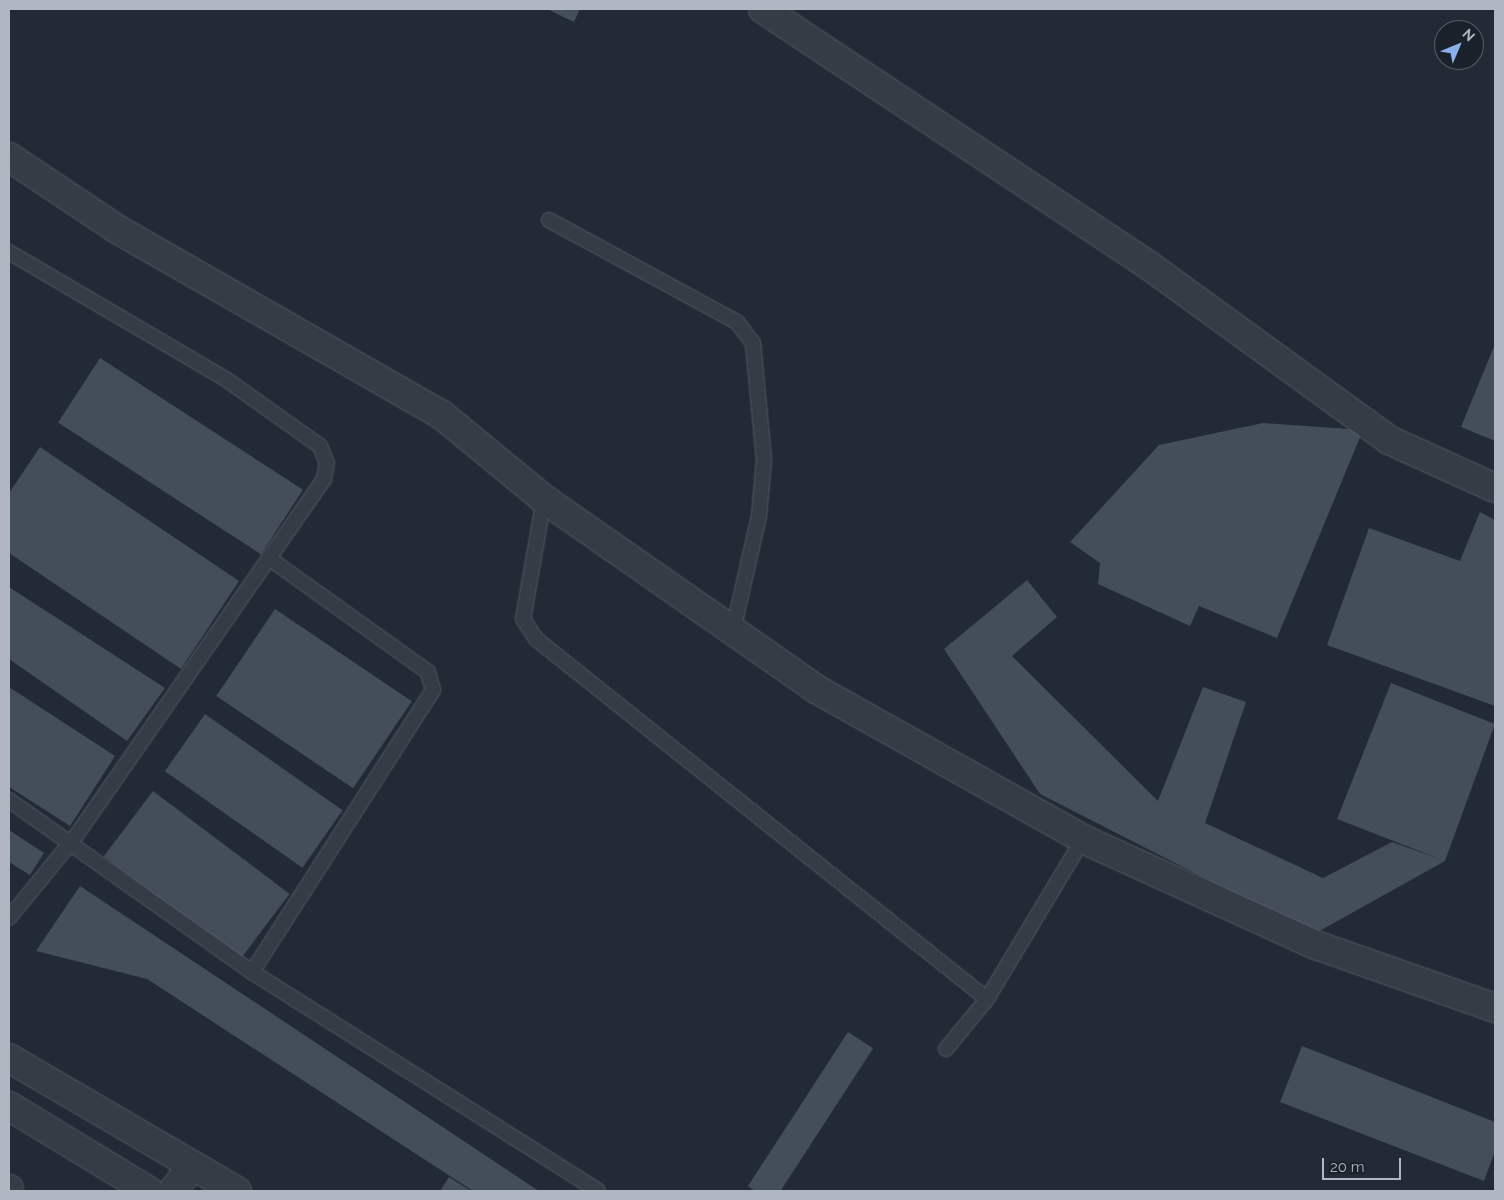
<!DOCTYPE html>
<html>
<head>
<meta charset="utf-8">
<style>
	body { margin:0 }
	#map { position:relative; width:1504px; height:1200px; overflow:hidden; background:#222a36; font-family:Raleway,sans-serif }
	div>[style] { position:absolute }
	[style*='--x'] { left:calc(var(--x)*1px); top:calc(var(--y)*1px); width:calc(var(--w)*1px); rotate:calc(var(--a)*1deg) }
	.building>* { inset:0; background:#444d5a; transform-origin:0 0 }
	.roads { filter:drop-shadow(0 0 1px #535a64) drop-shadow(0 0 1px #535a64) }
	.service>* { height:14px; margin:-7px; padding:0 7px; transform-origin:7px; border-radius:7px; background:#363c46 }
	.minor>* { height:28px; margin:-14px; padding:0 14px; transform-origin:14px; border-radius:14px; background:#363c46 }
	span { translate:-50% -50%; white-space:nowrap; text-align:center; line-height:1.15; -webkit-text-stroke:5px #1b212b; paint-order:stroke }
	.frame { position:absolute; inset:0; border:10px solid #b0b7c3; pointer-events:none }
	.north { position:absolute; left:1434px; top:20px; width:50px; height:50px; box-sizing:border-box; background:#1b212b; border:1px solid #575d68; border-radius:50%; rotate:45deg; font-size:14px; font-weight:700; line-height:20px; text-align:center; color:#b0b7c3 }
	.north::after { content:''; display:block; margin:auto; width:18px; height:22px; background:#8baeed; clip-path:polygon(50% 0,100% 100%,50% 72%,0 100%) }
	.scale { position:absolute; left:1322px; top:1158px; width:79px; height:22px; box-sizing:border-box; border:2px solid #b0b7c3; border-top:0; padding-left:6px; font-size:15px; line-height:18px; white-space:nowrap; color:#b0b7c3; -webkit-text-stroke:4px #1b212b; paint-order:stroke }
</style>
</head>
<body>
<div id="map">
	<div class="building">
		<div style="clip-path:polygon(547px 9px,580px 9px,574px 22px)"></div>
		<div style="clip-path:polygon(1495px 344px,1495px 441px,1461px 427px)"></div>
		<div style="left:100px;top:358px;width:242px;height:77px;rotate:33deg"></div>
		<div style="clip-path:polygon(1263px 423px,1363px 430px,1277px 638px,1199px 606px,1190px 626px,1098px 584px,1100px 563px,1070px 542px,1159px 445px)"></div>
		<div style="clip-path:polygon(40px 447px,239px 581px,181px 669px,9px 553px,9px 493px)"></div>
		<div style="clip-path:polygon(1480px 512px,1495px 520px,1495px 706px,1327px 645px,1369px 528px,1460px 561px)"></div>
		<div style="clip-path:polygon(1027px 580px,1057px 617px,1012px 656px,1158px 801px,1203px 687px,1246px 702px,1205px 823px,1323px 878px,1392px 842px,1440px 859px,1337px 819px,1391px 683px,1495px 724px,1445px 861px,1314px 934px,1040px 794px,944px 649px)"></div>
		<div style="clip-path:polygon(9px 587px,165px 688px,127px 741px,9px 659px)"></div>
		<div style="left:275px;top:609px;width:165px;height:105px;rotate:34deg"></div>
		<div style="clip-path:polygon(9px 687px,115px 756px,70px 826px,9px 787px)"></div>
		<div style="left:205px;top:714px;width:168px;height:70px;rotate:35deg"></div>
		<div style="left:153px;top:791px;width:171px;height:82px;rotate:37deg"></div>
		<div style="clip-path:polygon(9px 830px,44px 853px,30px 875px,9px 862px)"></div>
		<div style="clip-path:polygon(80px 886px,539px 1191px,473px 1191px,147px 979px,36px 951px)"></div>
		<div style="left:848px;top:1032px;width:30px;height:184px;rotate:33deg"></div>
		<div style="clip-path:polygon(1302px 1046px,1495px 1122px,1495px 1151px,1484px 1181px,1280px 1102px)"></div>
		<div style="clip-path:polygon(449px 1177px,471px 1191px,440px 1191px)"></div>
	</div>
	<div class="roads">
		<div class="service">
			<div style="--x:549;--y:220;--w:214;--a:28.5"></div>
			<div style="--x:737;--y:322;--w:26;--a:53"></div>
			<div style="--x:753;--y:343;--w:118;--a:84.6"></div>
			<div style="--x:764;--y:460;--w:56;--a:95.1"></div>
			<div style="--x:759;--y:516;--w:117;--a:102.8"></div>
			<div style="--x:9;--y:252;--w:253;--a:30.4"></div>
			<div style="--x:227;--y:380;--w:114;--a:35.4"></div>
			<div style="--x:320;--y:446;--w:18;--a:68"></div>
			<div style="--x:327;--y:463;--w:16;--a:101"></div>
			<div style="--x:324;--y:479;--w:441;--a:124.8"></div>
			<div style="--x:72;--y:841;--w:99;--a:129.3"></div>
			<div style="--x:544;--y:499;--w:122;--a:99.9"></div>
			<div style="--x:523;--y:619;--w:24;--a:57"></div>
			<div style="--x:536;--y:639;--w:577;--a:38.6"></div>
			<div style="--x:9;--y:800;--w:298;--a:35.3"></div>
			<div style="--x:252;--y:972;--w:409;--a:32.3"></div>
			<div style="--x:252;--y:972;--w:335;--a:-57.3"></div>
			<div style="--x:433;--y:690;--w:19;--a:-106"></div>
			<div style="--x:428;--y:672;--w:196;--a:-144.4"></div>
			<div style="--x:946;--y:1049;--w:65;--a:-50.6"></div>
			<div style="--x:987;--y:999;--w:187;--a:-59"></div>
		</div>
		<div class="minor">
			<div style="--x:763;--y:9;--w:466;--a:33.6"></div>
			<div style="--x:1151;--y:267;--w:294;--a:36"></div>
			<div style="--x:1389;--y:440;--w:116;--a:24.4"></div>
			<div style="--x:9;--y:157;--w:130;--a:33.7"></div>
			<div style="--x:117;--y:229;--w:374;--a:29.8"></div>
			<div style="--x:442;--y:415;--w:132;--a:39.5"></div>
			<div style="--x:544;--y:499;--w:332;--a:34.9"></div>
			<div style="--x:816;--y:689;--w:306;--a:29.3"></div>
			<div style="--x:1083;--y:839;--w:256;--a:24.5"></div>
			<div style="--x:1316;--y:945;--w:190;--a:19.4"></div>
			<div style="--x:9;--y:1058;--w:264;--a:30.3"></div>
			<div style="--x:9;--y:1106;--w:164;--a:31.3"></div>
			<div style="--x:9;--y:1189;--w:2;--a:90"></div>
			<div style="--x:173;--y:1191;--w:31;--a:-53"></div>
		</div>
	</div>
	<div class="frame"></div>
	<div class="north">N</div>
	<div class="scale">20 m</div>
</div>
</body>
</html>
